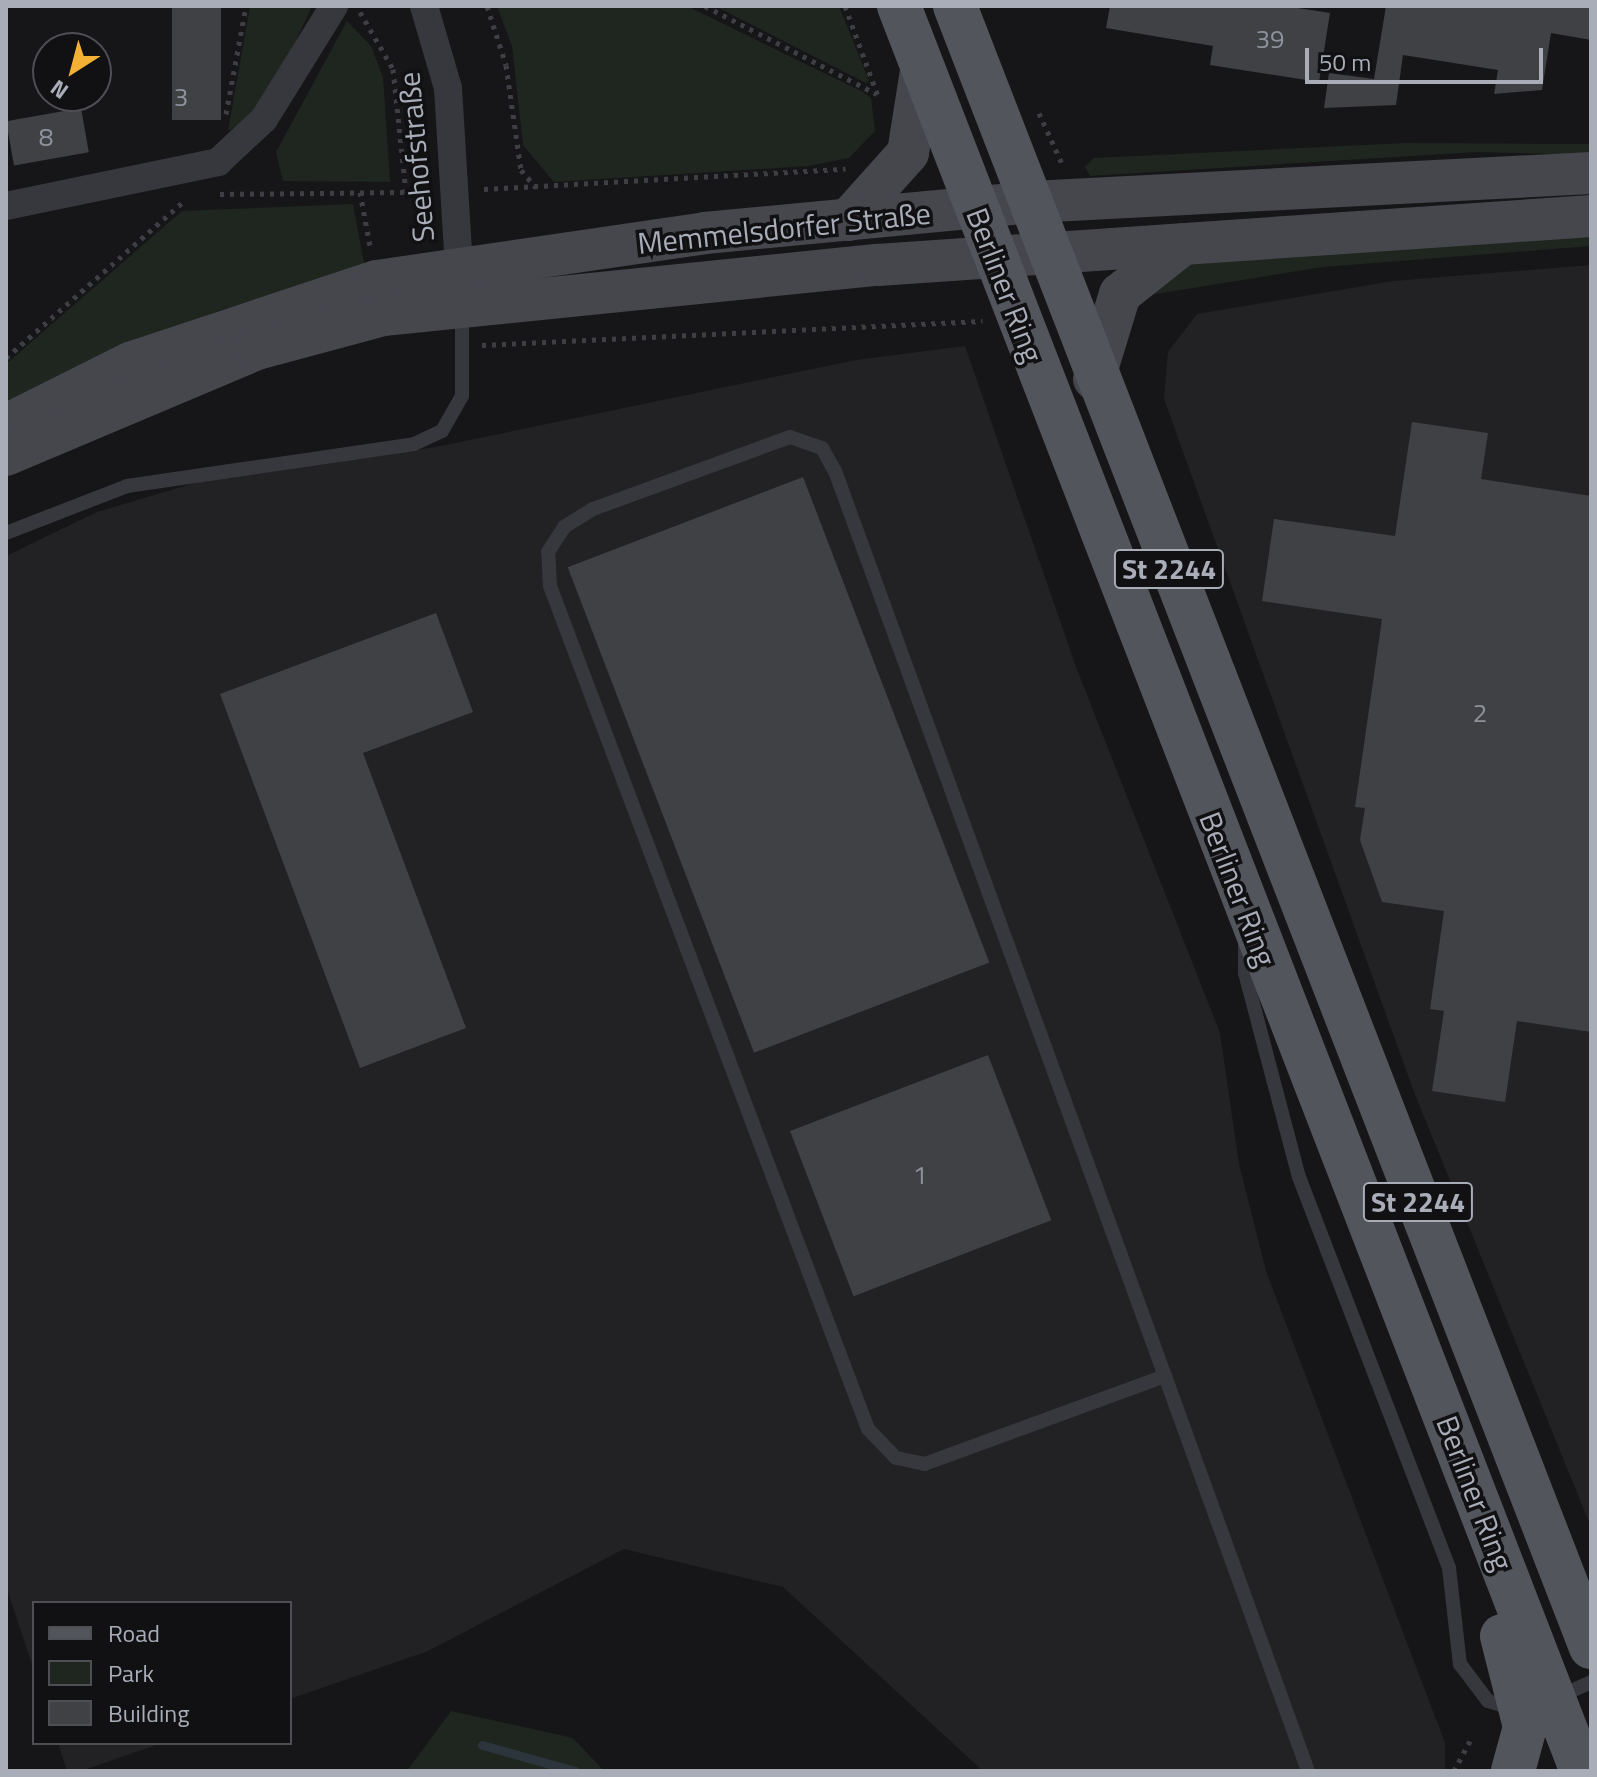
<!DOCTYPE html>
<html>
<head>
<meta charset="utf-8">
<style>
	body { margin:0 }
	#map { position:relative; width:1597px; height:1777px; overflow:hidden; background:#161618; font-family:"Titillium Web",sans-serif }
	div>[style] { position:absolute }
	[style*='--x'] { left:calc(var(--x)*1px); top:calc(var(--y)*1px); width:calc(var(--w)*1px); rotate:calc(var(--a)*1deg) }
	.built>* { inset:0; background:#222225 }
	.green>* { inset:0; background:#1e261f }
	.stream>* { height:9px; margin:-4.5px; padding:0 4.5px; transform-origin:4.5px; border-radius:4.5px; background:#2c353c }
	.building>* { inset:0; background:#404145; transform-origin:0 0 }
	.path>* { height:5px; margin-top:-2.5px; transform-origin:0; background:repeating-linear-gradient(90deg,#3d3f44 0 4px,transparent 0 10px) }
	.lane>* { height:14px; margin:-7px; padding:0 7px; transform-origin:7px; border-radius:7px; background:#37383d }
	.street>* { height:28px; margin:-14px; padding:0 14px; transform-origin:14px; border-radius:14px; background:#37383d }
	.secondary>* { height:42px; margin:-21px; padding:0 21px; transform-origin:21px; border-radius:21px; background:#45474d }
	.primary>* { height:44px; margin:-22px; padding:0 22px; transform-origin:22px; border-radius:22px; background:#53555c }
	span { translate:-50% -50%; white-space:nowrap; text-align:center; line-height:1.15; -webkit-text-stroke:7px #111113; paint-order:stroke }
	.number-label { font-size:26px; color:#8e929b }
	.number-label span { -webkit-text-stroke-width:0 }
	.shield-label span { padding:2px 6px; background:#111113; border:2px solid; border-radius:6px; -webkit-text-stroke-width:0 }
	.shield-label { font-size:28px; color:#a8adb8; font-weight:700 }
	.street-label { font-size:30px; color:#a8adb8 }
	.frame { position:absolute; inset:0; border:8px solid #a8adb8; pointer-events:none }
	.legend { position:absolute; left:32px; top:1601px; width:260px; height:144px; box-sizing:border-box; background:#111113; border:2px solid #4d4f55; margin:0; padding:10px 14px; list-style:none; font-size:24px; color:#a8adb8 }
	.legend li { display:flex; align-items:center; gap:16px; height:40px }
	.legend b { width:40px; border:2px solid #4d4f55 }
	.north { position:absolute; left:32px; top:32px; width:80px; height:80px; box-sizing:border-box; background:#111113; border:2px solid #4d4f55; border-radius:50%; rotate:216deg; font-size:22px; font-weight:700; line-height:32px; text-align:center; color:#a8adb8 }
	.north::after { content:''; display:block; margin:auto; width:28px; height:36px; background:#f2b134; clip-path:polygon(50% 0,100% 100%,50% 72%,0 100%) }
	.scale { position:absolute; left:1305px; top:48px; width:238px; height:36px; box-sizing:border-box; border:4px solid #a8adb8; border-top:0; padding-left:10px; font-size:24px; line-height:28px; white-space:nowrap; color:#a8adb8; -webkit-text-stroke:6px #111113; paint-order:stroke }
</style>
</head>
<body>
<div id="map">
	<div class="built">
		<div style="clip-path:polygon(1591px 265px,1591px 1527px,1414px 1092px,1164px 399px,1168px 352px,1197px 314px,1393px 281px)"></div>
		<div style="clip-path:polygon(965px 346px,1076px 667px,1220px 1033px,1239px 1164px,1266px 1271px,1445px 1743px,1445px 1771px,983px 1771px,783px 1587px,624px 1549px,428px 1651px,290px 1699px,290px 1603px,34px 1603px,34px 1670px,6px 1586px,6px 556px,97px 512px,215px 477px,436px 447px,856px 360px)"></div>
		<div style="clip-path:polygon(58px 1743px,162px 1743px,81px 1771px,67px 1771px)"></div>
	</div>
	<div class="green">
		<div style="clip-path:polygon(250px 6px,312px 6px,280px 76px,247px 121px,228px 131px)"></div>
		<div style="clip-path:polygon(497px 6px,687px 6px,863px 92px,871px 98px,875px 131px,849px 158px,808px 166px,554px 182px,523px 145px,512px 46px)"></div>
		<div style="clip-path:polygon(715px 6px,839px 6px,869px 81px,866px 83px)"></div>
		<div style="clip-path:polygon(347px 21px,371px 46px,383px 77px,390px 182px,283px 181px,276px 152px)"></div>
		<div style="clip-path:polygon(1405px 143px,1591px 144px,1591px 155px,1476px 152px,1090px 176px,1085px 167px,1094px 158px)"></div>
		<div style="clip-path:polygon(353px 204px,365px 268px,218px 311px,123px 350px,6px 415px,6px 364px,182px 211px)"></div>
		<div style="clip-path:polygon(1591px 233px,1591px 246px,1323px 267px,1143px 296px,1189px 264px)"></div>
		<div style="clip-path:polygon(451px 1711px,573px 1738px,604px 1771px,407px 1771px)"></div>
	</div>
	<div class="stream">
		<div style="--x:482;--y:1745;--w:97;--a:15.6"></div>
	</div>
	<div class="building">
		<div style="left:172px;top:6px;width:49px;height:114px"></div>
		<div style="clip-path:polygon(1110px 6px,1285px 6px,1330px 13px,1319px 82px,1210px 65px,1213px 46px,1106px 28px)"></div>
		<div style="clip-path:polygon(1386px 6px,1591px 6px,1591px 40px,1551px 33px,1542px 90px,1494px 94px,1498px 70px,1403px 55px,1396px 105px,1324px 108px,1329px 73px,1374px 79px)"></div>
		<div style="left:81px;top:108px;width:45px;height:76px;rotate:80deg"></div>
		<div style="clip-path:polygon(1412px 422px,1488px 433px,1481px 479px,1591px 496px,1591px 1032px,1517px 1021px,1505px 1102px,1432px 1091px,1444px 1011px,1430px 1009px,1444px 911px,1382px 902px,1360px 840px,1365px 808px,1355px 807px,1382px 619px,1262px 601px,1274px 519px,1395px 536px)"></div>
		<div style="left:803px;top:477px;width:520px;height:252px;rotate:69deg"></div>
		<div style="clip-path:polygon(436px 613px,473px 712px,363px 753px,466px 1028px,360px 1068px,220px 694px)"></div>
		<div style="left:988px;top:1055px;width:177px;height:212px;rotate:69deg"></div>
	</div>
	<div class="path">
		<div style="--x:487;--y:6;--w:62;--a:72.1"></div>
		<div style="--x:506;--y:65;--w:106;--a:81.9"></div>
		<div style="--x:521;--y:170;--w:23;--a:49"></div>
		<div style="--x:705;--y:6;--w:193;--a:27.1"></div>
		<div style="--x:845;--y:6;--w:99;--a:69.9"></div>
		<div style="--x:360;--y:12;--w:66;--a:59.9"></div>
		<div style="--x:393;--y:69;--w:125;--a:84"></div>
		<div style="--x:1039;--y:113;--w:58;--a:65.6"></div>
		<div style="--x:226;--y:114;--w:110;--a:-79.5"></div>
		<div style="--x:484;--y:189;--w:362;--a:-3.2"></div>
		<div style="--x:360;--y:192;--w:55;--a:79.5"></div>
		<div style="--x:220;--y:194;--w:206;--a:-0.6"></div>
		<div style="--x:482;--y:345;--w:501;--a:-2.75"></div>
		<div style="--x:6;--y:358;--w:239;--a:-41.4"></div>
		<div style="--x:1454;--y:1771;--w:38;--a:-62"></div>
	</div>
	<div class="lane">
		<div style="--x:6;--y:533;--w:130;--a:-21.2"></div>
		<div style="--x:127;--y:486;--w:290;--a:-8.3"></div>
		<div style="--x:414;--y:444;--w:31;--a:-25"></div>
		<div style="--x:442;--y:431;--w:40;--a:-60.3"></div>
		<div style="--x:462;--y:396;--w:87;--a:-90"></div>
		<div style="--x:1245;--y:942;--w:31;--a:90"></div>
		<div style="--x:1245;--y:973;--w:211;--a:75.2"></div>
		<div style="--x:1299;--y:1177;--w:419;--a:69"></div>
		<div style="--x:1449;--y:1568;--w:97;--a:83.5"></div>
		<div style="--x:1460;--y:1664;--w:46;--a:52.9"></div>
		<div style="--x:1488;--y:1701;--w:26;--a:16"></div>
		<div style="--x:1165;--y:1376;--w:256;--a:159.9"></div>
		<div style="--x:925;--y:1464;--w:30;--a:-168"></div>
		<div style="--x:896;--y:1458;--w:40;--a:-134"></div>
		<div style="--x:868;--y:1429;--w:901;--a:-110.67"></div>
		<div style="--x:550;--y:586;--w:34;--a:-93"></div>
		<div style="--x:548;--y:552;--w:30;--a:-57"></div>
		<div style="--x:564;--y:527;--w:34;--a:-32"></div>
		<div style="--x:593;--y:509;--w:210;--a:-20.1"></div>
		<div style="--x:790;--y:437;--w:34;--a:19"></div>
		<div style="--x:822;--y:448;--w:26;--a:61"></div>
		<div style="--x:835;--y:471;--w:963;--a:69.97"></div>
		<div style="--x:1165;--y:1376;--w:420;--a:70.1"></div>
		<div style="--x:1560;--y:1696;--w:34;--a:-24"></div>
	</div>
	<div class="street">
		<div style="--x:424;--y:6;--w:85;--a:73.7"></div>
		<div style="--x:448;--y:88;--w:197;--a:86.5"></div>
		<div style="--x:6;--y:206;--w:217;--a:-11.7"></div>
		<div style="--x:218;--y:162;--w:63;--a:-43.1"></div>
		<div style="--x:264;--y:119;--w:133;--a:-58.2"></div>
	</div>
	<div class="secondary">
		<div style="--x:848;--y:220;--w:90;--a:-48.2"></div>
		<div style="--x:908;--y:153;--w:89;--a:-81"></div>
		<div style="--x:1094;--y:379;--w:89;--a:-73"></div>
		<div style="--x:1120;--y:294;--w:80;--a:-38.4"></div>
		<div style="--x:6;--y:425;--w:139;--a:-26.6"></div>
		<div style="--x:130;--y:363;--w:260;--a:-18.4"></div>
		<div style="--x:377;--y:281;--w:331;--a:-8.3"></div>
		<div style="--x:705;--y:233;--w:328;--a:-5.4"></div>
		<div style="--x:1032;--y:202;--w:560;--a:-2.97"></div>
		<div style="--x:6;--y:455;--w:272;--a:-22.9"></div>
		<div style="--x:257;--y:349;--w:131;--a:-15.1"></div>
		<div style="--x:383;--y:315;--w:498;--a:-5.8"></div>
		<div style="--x:878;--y:265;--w:715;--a:-3.93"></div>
	</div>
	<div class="primary">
		<div style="--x:899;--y:6;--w:1893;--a:68.85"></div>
		<div style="--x:955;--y:6;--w:1760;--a:68.82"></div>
		<div style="--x:1502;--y:1636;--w:94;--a:75.8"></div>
		<div style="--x:1525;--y:1727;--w:46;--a:105.3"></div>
	</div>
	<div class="number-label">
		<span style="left:1270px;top:39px">39</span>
		<span style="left:181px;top:97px">3</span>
		<span style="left:46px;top:137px">8</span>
		<span style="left:1480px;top:713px">2</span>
		<span style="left:920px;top:1175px">1</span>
	</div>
	<div class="shield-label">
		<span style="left:1169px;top:569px">St 2244</span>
		<span style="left:1418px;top:1202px">St 2244</span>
	</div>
	<div class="street-label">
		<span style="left:416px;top:157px;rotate:-95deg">Seehofstraße</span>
		<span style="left:784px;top:228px;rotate:-6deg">Memmelsdorfer Straße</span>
		<span style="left:1005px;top:285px;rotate:69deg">Berliner Ring</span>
		<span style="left:1238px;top:889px;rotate:69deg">Berliner Ring</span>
		<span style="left:1475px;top:1493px;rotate:69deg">Berliner Ring</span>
	</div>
	<div class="frame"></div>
	<ul class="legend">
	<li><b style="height:10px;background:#53555c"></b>Road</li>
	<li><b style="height:22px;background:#1e261f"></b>Park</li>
	<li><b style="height:22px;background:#404145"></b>Building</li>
	</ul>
	<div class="north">N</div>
	<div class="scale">50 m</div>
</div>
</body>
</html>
